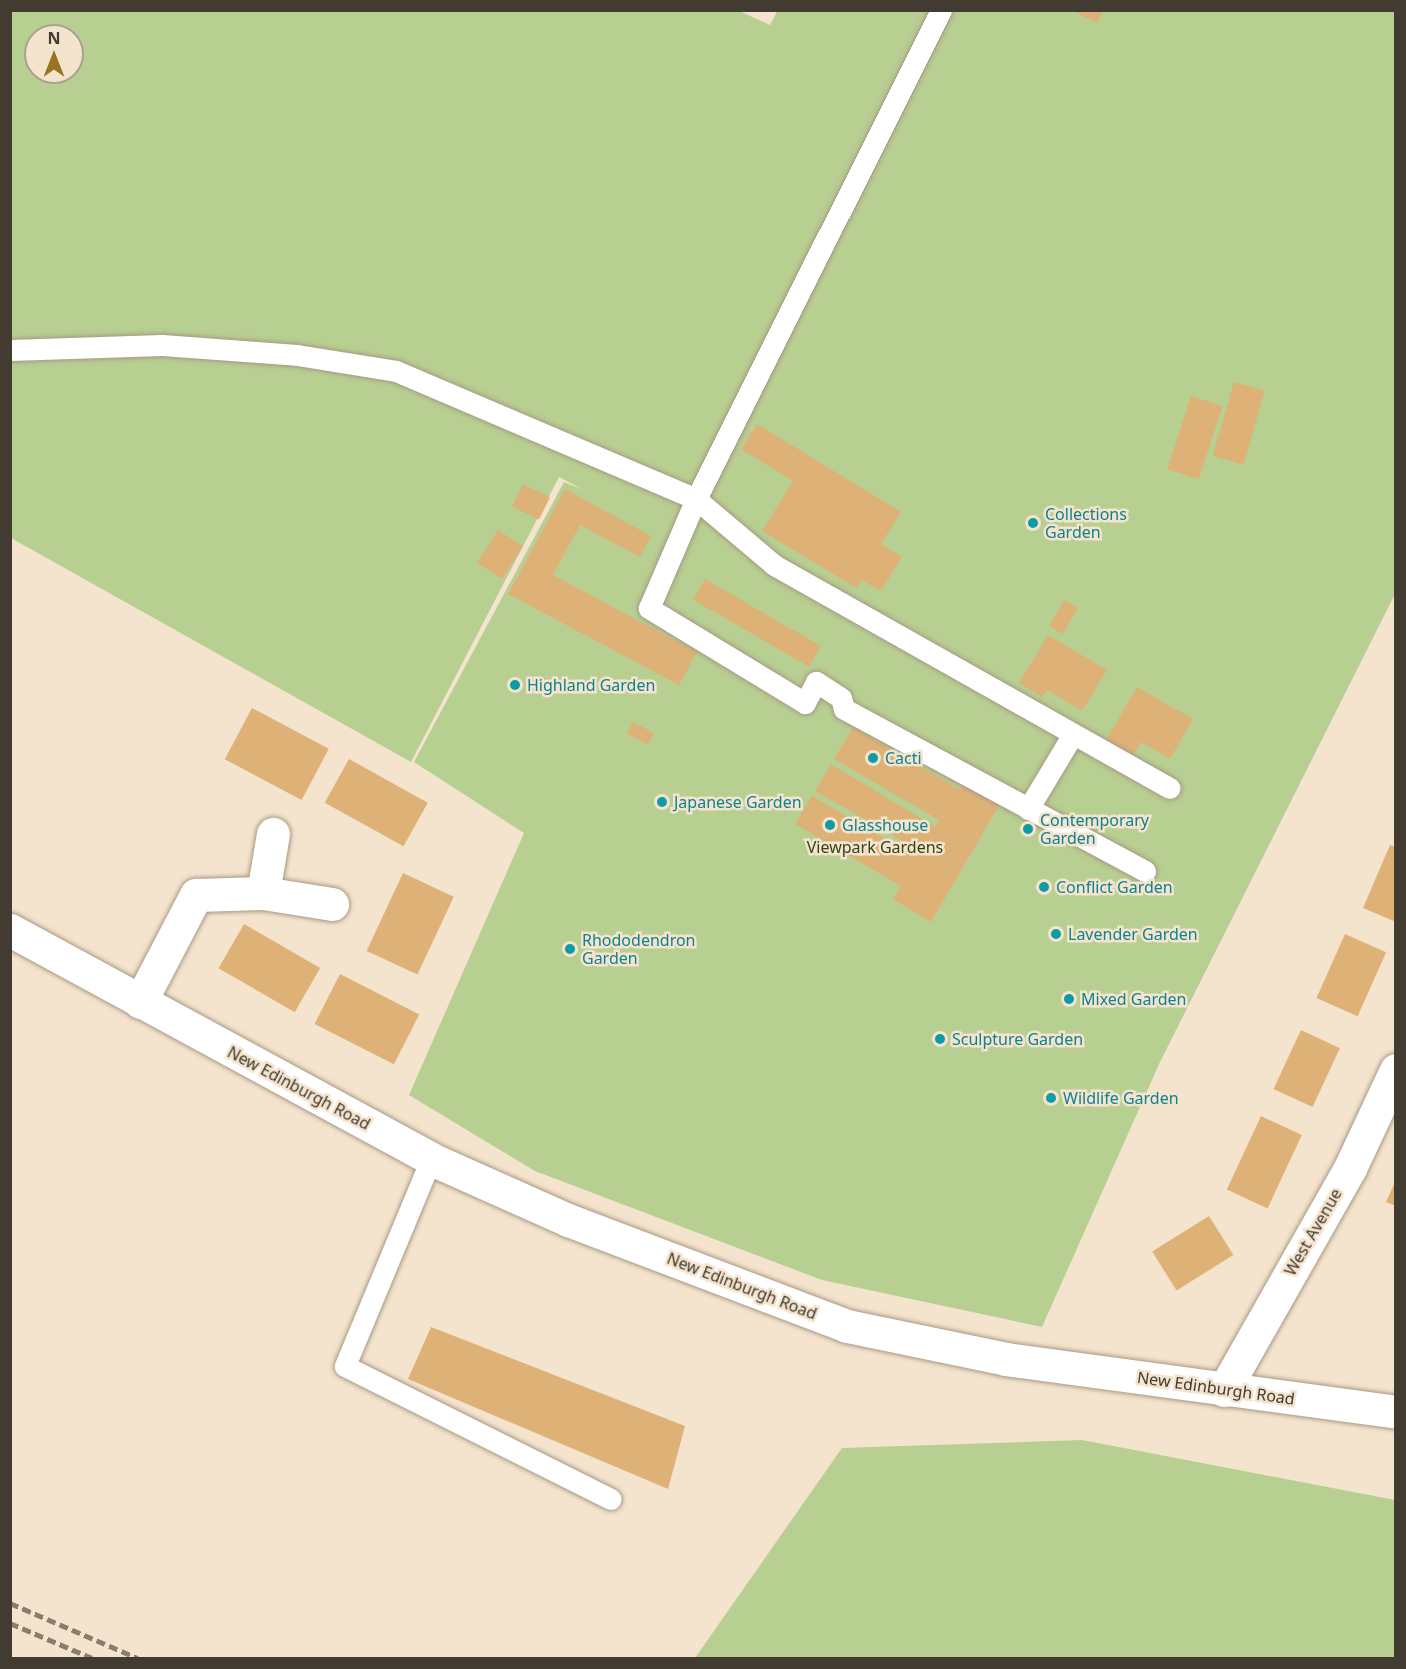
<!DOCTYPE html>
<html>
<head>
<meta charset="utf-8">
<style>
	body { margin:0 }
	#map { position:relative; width:1406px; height:1669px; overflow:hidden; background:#f4e3cd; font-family:"Noto Sans",sans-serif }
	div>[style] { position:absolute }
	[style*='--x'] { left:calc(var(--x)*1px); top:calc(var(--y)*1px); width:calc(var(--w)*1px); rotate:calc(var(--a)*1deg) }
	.green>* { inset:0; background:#b7cf91 }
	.building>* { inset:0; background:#deb277; transform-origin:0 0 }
	.roads { filter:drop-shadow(0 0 2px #a89984) drop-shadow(0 0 2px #a89984) }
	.service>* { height:21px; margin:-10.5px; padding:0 10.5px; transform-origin:10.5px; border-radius:10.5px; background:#fff }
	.minor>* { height:33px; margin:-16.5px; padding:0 16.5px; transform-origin:16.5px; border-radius:16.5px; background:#fff }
	.primary>* { height:33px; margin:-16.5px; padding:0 16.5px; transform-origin:16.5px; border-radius:16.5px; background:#fff }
	.rail>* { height:4.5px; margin-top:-2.25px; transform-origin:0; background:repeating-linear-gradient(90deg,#887e6f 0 9px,transparent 0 13.5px) }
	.dots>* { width:16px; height:16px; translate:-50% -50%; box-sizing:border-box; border:3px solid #f4e3cd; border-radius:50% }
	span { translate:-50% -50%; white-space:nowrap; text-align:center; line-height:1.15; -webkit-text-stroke:5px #f4e3cd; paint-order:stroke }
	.culture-label { font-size:16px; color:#0d838f }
	.left { translate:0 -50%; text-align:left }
	.park-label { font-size:16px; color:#344314 }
	.street-label { font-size:16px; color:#413b32 }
	.frame { position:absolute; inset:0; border:12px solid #413b32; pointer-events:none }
	.north { position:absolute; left:24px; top:24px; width:60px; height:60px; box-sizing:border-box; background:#f4e3cd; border:2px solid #aca08f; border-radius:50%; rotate:0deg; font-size:16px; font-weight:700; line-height:24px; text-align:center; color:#413b32 }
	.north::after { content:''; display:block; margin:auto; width:21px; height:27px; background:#9a731f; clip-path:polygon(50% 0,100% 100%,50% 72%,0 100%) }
</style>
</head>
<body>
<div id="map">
	<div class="green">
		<div style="clip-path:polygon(evenodd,737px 10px,770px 25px,778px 10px,1395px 11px,1395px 594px,1160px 1062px,1042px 1327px,822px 1280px,535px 1171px,409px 1095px,524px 833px,414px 762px,564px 482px,584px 490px,559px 477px,411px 762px,11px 538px,11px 11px,737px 10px,36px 36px,72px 36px,72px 72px,36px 72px,36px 36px)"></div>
		<div style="clip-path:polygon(1082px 1440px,1395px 1500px,1395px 1658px,695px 1658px,842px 1448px)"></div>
	</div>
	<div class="building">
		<div style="clip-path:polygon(1071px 10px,1104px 10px,1097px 23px)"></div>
		<div style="left:1234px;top:382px;width:32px;height:77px;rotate:16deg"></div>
		<div style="left:1191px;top:396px;width:33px;height:77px;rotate:18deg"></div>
		<div style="clip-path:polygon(757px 424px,901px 512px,881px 544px,902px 557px,881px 591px,861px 580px,856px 588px,762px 531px,793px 481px,741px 449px)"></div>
		<div style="left:523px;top:484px;width:30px;height:25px;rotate:26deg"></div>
		<div style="clip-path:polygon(565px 489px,651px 536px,640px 557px,580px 525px,553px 575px,697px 652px,679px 685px,508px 594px)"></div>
		<div style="left:498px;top:530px;width:30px;height:39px;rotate:33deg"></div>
		<div style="left:705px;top:579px;width:134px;height:24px;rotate:30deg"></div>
		<div style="left:1064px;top:600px;width:16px;height:30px;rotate:30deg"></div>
		<div style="clip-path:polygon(1048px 635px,1107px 670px,1082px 711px,1047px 690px,1042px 697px,1019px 683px)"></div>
		<div style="clip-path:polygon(1137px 687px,1193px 719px,1170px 759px,1141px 742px,1133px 755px,1106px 740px)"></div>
		<div style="left:252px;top:708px;width:87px;height:58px;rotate:28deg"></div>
		<div style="left:633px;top:722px;width:24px;height:13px;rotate:28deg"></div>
		<div style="clip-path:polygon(853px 727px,960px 790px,965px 781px,1001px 802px,931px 922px,893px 899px,901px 886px,795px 824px,812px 796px,917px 857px,920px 851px,815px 791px,831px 764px,935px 827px,939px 820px,834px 759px)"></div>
		<div style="left:349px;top:759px;width:90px;height:50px;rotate:29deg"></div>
		<div style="clip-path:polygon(1390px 845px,1396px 847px,1396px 922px,1363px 908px)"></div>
		<div style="left:403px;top:873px;width:56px;height:86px;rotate:25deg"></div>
		<div style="left:244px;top:924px;width:88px;height:51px;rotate:30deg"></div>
		<div style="left:1345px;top:934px;width:45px;height:70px;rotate:24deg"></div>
		<div style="left:340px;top:974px;width:89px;height:56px;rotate:27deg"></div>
		<div style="left:1301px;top:1030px;width:43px;height:65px;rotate:25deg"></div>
		<div style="left:1261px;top:1116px;width:45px;height:81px;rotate:25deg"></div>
		<div style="clip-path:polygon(1396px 1180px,1396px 1206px,1386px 1202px)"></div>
		<div style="left:1209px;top:1216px;width:46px;height:67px;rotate:58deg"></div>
		<div style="clip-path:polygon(431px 1327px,685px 1426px,668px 1489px,408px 1379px)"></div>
	</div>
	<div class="roads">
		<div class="service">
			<div style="--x:10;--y:350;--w:152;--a:-1.9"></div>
			<div style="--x:162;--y:345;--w:135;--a:4.2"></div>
			<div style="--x:297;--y:355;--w:100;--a:9.2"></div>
			<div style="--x:396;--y:371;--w:326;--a:23.1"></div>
			<div style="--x:696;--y:499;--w:547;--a:-63.39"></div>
			<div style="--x:1028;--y:809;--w:87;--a:-59"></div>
			<div style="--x:1145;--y:871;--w:342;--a:-151.7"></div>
			<div style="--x:844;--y:709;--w:11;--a:-105"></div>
			<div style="--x:841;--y:698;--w:30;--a:-147"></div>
			<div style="--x:816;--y:682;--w:24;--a:118"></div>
			<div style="--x:805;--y:703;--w:183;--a:-148.7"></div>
			<div style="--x:649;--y:608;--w:119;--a:-66.7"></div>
			<div style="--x:696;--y:499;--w:102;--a:40.2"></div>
			<div style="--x:774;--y:565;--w:454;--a:29.4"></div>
			<div style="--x:431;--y:1159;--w:224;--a:112.6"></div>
			<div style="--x:345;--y:1366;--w:297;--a:26.6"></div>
		</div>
		<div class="minor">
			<div style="--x:263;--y:893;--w:60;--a:-80.4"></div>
			<div style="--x:140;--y:1002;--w:121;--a:-62.4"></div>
			<div style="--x:196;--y:895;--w:67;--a:-1.7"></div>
			<div style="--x:263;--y:893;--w:70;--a:9.1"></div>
			<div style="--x:1224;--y:1390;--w:255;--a:-60.4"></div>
			<div style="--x:1350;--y:1168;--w:108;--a:-64.9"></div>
		</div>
		<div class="primary">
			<div style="--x:10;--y:930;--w:479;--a:28.5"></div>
			<div style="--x:431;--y:1159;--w:150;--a:24"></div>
			<div style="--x:568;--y:1220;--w:298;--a:20.8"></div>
			<div style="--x:847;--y:1326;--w:162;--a:11.7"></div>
			<div style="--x:1006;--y:1359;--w:394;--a:7.7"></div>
		</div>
	</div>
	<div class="rail">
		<div style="--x:10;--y:1603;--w:139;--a:23.3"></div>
		<div style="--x:10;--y:1623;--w:89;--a:23.1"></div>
	</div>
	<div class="dots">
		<div style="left:1033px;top:523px;background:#0f9aa8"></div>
		<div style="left:515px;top:685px;background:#0f9aa8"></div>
		<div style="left:873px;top:758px;background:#0f9aa8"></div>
		<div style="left:662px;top:802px;background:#0f9aa8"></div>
		<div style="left:830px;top:825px;background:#0f9aa8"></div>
		<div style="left:1028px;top:829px;background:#0f9aa8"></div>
		<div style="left:1044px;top:887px;background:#0f9aa8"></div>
		<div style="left:1056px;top:934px;background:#0f9aa8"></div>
		<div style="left:570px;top:949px;background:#0f9aa8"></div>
		<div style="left:1069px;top:999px;background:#0f9aa8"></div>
		<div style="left:940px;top:1039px;background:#0f9aa8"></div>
		<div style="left:1051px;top:1098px;background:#0f9aa8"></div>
	</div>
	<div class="culture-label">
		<span class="left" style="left:1045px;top:523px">Collections<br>Garden</span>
		<span class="left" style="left:527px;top:685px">Highland Garden</span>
		<span class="left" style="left:885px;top:758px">Cacti</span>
		<span class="left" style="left:674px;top:802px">Japanese Garden</span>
		<span class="left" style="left:1040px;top:829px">Contemporary<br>Garden</span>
		<span class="left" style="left:842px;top:825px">Glasshouse</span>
		<span class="left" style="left:1056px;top:887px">Conflict Garden</span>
		<span class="left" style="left:1068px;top:934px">Lavender Garden</span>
		<span class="left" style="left:582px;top:949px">Rhododendron<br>Garden</span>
		<span class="left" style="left:1081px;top:999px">Mixed Garden</span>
		<span class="left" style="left:952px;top:1039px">Sculpture Garden</span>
		<span class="left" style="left:1063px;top:1098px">Wildlife Garden</span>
	</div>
	<div class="park-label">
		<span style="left:875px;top:847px">Viewpark Gardens</span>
	</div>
	<div class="street-label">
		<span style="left:299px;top:1088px;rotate:28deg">New Edinburgh Road</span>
		<span style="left:1313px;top:1232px;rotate:-60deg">West Avenue</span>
		<span style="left:742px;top:1286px;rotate:21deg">New Edinburgh Road</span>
		<span style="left:1216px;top:1388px;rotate:8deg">New Edinburgh Road</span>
	</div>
	<div class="frame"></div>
	<div class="north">N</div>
</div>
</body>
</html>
